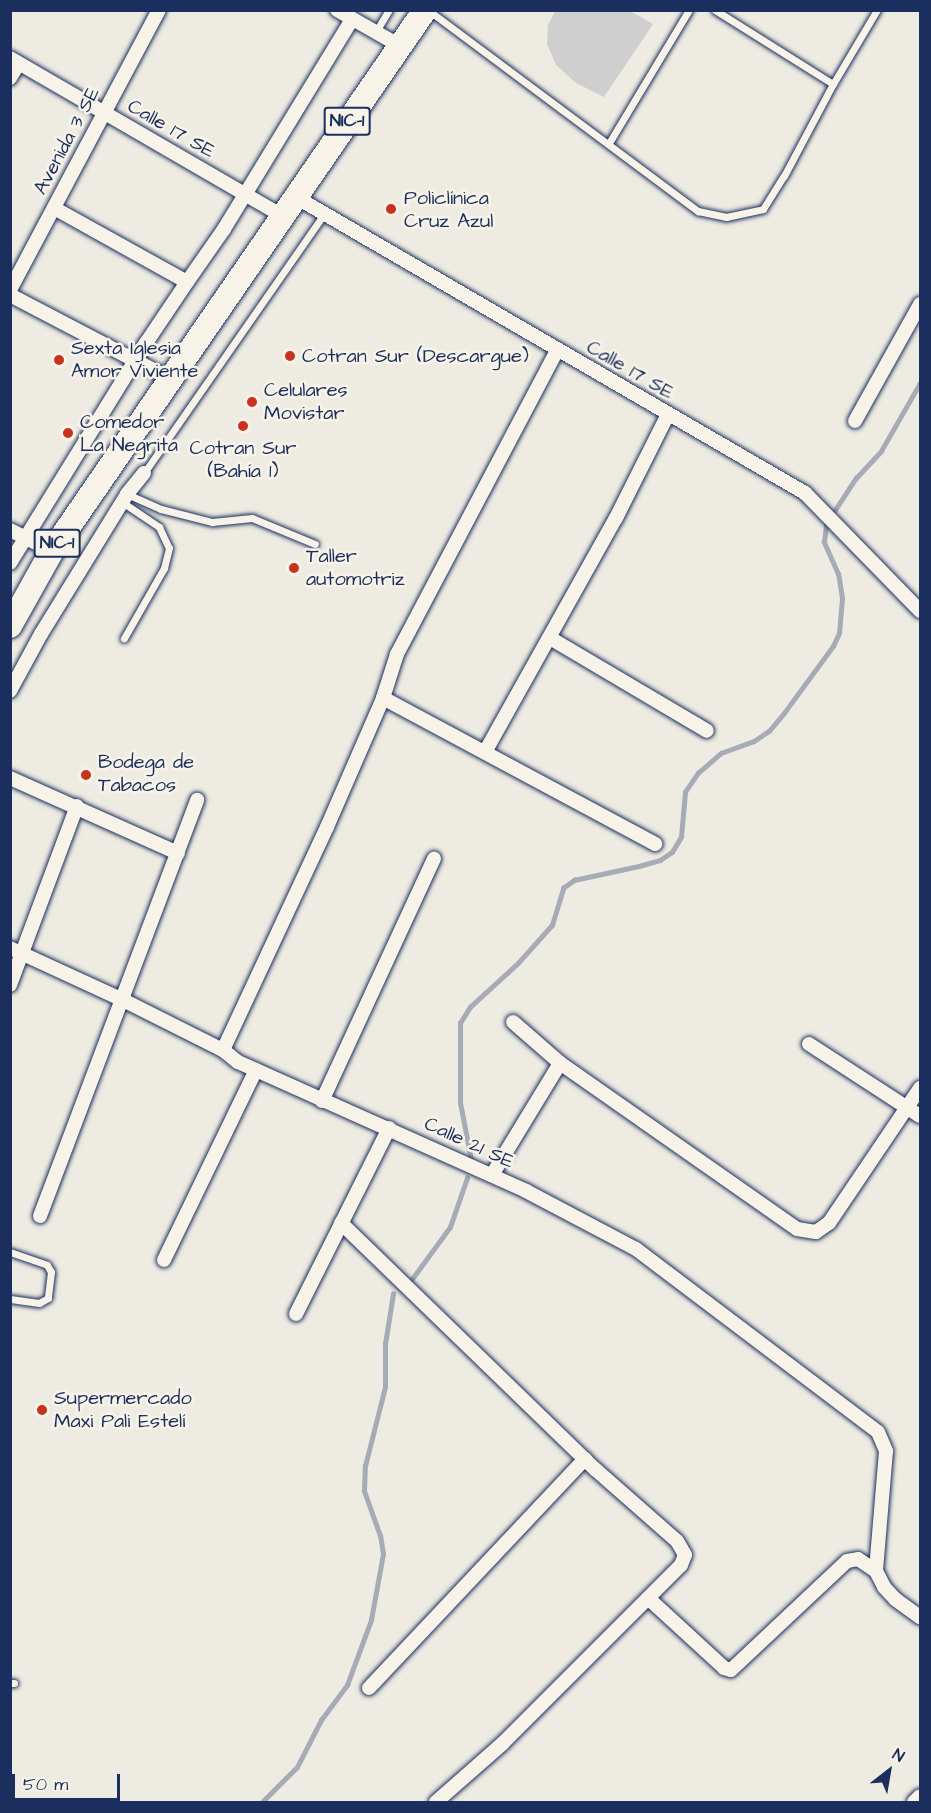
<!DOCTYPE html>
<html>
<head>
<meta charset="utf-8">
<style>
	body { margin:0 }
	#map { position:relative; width:931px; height:1813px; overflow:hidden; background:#eeebe2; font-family:"Architects Daughter",sans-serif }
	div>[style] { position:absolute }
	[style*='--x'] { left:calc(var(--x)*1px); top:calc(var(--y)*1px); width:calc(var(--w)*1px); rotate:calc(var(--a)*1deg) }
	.green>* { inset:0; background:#cfcfcf }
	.stream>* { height:4.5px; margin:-2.25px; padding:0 2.25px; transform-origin:2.25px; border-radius:2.25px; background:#a6abb5 }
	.roads { filter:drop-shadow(0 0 2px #1b2f5e) drop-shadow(0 0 2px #1b2f5e) }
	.service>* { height:7px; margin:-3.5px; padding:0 3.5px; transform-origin:3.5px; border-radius:3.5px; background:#f7f3e8 }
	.minor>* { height:14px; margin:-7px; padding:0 7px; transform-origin:7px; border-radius:7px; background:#f7f3e8 }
	.trunk>* { height:24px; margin:-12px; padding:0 12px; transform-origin:12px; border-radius:12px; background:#f7f3e8 }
	.dots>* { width:16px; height:16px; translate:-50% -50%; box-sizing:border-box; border:3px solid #f7f3e8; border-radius:50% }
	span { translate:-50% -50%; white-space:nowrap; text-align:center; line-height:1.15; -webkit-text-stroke:5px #f7f3e8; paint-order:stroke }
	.shield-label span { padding:2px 4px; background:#f7f3e8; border:2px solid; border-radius:4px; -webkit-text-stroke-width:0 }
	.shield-label { font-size:18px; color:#1b2f5e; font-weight:700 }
	.street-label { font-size:20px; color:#1b2f5e }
	.poi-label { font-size:20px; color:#1b2f5e }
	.left { translate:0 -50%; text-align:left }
	.frame { position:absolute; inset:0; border:12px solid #1b2f5e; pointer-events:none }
	.north { position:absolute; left:859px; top:1741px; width:60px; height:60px; -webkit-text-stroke:4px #f7f3e8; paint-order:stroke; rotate:31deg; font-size:16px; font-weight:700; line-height:24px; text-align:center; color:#1b2f5e }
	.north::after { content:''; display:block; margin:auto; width:21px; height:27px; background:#1b2f5e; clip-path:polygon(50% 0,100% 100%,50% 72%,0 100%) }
	.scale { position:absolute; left:12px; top:1774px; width:108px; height:27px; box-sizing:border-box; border:3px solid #1b2f5e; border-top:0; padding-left:8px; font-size:18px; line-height:21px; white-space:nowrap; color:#1b2f5e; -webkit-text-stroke:4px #f7f3e8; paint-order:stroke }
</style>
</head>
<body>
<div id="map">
	<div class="green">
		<div style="clip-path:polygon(555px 11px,630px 11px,653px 24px,604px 97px,576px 83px,556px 65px,547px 44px,548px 25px)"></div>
	</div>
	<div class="stream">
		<div style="--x:835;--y:510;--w:38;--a:-57"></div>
		<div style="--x:856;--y:478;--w:37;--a:-47"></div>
		<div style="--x:881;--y:451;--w:78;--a:-60.2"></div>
		<div style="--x:471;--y:1160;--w:58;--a:-100.9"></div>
		<div style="--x:460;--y:1103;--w:80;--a:-90"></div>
		<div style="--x:460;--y:1023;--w:19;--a:-58"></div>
		<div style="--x:470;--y:1007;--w:65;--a:-42.5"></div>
		<div style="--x:518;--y:963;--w:51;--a:-48.2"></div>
		<div style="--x:552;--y:925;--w:39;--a:-73"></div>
		<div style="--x:563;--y:888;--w:14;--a:-36"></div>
		<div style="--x:574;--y:880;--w:66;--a:-12.2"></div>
		<div style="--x:639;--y:866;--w:22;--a:-16"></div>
		<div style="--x:660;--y:860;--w:14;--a:-34"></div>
		<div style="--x:672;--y:852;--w:17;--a:-59"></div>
		<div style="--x:681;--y:837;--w:45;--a:-84.9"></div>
		<div style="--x:685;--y:792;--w:23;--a:-56"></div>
		<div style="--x:698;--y:773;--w:30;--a:-41"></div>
		<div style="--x:721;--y:753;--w:35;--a:-20"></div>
		<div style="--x:754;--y:741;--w:18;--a:-34"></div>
		<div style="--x:769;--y:731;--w:23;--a:-50"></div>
		<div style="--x:784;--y:713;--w:83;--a:-53.8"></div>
		<div style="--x:833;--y:646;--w:14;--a:-65"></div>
		<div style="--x:839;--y:633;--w:35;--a:-85"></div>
		<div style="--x:842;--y:598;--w:24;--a:-99"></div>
		<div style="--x:838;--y:574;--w:35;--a:-114"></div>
		<div style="--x:824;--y:542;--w:17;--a:-83"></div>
		<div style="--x:412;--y:1279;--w:64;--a:-53.8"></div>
		<div style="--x:450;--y:1227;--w:52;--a:-70.9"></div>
		<div style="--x:262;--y:1802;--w:49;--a:-45"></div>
		<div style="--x:297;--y:1767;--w:53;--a:-62.9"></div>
		<div style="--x:321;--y:1720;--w:44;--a:-53.4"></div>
		<div style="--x:347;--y:1685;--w:69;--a:-69.7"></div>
		<div style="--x:371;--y:1620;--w:67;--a:-79.7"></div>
		<div style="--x:383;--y:1554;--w:18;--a:-99"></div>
		<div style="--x:380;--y:1536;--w:48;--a:-109.6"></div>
		<div style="--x:364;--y:1491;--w:25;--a:-88"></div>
		<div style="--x:365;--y:1466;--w:81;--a:-75.8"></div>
		<div style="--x:385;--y:1387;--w:43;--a:-90"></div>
		<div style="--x:385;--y:1344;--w:51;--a:-80.9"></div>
	</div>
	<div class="roads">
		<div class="service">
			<div style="--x:428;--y:10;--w:337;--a:36.7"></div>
			<div style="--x:698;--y:211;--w:29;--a:12"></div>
			<div style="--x:726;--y:217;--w:38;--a:-12"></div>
			<div style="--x:763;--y:209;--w:39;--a:-58"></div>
			<div style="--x:784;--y:176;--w:104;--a:-62"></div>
			<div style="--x:833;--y:84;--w:86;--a:-59.3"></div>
			<div style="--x:715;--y:10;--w:139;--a:32.1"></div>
			<div style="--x:375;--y:33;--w:27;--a:-59"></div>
			<div style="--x:609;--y:143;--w:155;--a:-59"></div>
			<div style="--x:144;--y:473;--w:315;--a:-55.2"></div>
			<div style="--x:127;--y:494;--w:37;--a:24"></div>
			<div style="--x:161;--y:509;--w:53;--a:14.3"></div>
			<div style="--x:212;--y:522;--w:40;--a:-5.7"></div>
			<div style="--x:252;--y:518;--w:68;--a:22.4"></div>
			<div style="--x:122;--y:502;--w:45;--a:34"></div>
			<div style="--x:159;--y:527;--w:23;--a:65"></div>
			<div style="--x:169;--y:548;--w:21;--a:104"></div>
			<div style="--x:164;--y:568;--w:81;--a:119.7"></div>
			<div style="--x:10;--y:1252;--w:39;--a:19"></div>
			<div style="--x:47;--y:1265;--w:8;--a:60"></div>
			<div style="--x:51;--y:1272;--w:26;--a:97"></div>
			<div style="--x:48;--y:1298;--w:10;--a:151"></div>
			<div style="--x:39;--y:1303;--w:29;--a:-172"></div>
			<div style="--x:10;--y:1683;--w:4;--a:0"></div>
		</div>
		<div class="minor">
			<div style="--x:337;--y:10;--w:73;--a:29.7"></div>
			<div style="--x:10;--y:58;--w:313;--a:30.1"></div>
			<div style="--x:10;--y:78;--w:17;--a:-59"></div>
			<div style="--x:294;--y:196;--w:591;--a:30.17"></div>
			<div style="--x:805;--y:493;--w:165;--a:45.7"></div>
			<div style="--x:54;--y:208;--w:152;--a:29.1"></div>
			<div style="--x:187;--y:282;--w:65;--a:-55.1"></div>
			<div style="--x:224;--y:229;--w:246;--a:-58.6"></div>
			<div style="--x:10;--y:290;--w:317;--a:-62"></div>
			<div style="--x:10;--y:295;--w:179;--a:27.6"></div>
			<div style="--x:855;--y:421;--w:134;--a:-60.9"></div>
			<div style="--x:10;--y:530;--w:47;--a:26.6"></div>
			<div style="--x:10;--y:563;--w:259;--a:-58.3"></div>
			<div style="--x:146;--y:343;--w:73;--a:-56.1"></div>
			<div style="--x:550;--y:638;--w:182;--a:30.6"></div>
			<div style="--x:10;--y:691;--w:65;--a:-61.5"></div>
			<div style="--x:41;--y:634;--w:164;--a:-58.4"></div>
			<div style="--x:127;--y:494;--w:27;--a:-51"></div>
			<div style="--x:383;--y:698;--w:309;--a:28.2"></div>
			<div style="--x:485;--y:752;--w:268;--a:-60.8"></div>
			<div style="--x:616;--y:518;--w:116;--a:-63.4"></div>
			<div style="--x:10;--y:778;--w:184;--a:24.1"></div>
			<div style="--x:10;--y:948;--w:124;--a:24.7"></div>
			<div style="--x:123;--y:1000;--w:112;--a:26.6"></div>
			<div style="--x:223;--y:1050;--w:19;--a:39"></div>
			<div style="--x:238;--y:1062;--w:316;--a:24.1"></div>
			<div style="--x:526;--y:1191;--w:124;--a:27.8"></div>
			<div style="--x:636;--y:1249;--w:303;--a:37.1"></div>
			<div style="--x:878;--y:1432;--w:21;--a:67"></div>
			<div style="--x:886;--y:1451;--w:120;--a:94.8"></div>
			<div style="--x:876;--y:1571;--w:18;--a:63"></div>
			<div style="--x:884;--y:1587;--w:16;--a:47"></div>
			<div style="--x:895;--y:1599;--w:31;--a:36"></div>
			<div style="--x:10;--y:985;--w:191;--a:-69.5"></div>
			<div style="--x:513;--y:1022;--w:62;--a:41.1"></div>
			<div style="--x:560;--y:1063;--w:289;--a:35"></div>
			<div style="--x:797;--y:1229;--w:19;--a:9"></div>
			<div style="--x:816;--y:1232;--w:16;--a:-35"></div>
			<div style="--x:829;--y:1223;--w:163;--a:-56"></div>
			<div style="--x:809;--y:1044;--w:132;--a:33"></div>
			<div style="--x:223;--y:1050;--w:246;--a:-65"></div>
			<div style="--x:327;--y:827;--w:141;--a:-66.5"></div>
			<div style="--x:383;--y:698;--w:46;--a:-72.3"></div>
			<div style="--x:397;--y:654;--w:344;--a:-62.2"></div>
			<div style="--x:322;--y:1101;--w:267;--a:-65.2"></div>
			<div style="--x:492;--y:1175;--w:131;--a:-58.7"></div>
			<div style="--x:40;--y:1216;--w:445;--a:-69.3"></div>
			<div style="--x:341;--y:1223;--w:354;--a:44.1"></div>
			<div style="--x:595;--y:1469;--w:109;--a:41.3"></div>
			<div style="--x:677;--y:1541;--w:16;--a:60"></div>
			<div style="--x:685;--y:1555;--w:11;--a:112"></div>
			<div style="--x:681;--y:1565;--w:253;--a:135"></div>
			<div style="--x:502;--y:1744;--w:88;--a:138.7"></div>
			<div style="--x:164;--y:1260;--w:211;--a:-64.2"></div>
			<div style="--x:296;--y:1314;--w:208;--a:-63.4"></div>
			<div style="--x:648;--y:1598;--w:103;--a:42.6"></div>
			<div style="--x:724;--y:1668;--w:7;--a:16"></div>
			<div style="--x:731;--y:1670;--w:159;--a:-43.2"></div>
			<div style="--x:847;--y:1561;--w:11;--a:-10"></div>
			<div style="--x:858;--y:1559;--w:22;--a:34"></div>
			<div style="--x:369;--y:1688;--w:315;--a:-46.7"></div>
			<div style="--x:914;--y:1802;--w:8;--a:-45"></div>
		</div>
		<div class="trunk">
			<div style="--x:10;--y:626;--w:86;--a:-60.8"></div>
			<div style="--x:52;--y:551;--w:657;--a:-55.42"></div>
		</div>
	</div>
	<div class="dots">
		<div style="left:391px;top:209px;background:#c8321e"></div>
		<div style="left:290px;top:356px;background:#c8321e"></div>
		<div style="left:59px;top:360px;background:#c8321e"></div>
		<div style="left:252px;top:402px;background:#c8321e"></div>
		<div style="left:243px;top:426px;background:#c8321e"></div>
		<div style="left:68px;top:433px;background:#c8321e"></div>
		<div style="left:294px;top:568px;background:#c8321e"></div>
		<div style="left:86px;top:775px;background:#c8321e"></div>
		<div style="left:42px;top:1410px;background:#c8321e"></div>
	</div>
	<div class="shield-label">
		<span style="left:347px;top:121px">NIC-1</span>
		<span style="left:57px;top:543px">NIC-1</span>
	</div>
	<div class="street-label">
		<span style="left:171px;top:129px;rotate:30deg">Calle 17 SE</span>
		<span style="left:67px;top:141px;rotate:-62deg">Avenida 3 SE</span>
		<span style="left:630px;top:370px;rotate:30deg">Calle 17 SE</span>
		<span style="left:469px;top:1143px;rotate:25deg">Calle 21 SE</span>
	</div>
	<div class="poi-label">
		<span class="left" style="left:404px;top:210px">Policlínica<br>Cruz Azul</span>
		<span class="left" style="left:71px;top:360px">Sexta Iglesia<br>Amor Viviente</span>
		<span class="left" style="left:302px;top:356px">Cotran Sur (Descargue)</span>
		<span class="left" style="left:264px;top:402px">Celulares<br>Movistar</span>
		<span class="left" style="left:80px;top:434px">Comedor<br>La Negrita</span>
		<span style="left:243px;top:460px">Cotran Sur<br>(Bahía 1)</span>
		<span class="left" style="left:306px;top:568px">Taller<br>automotriz</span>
		<span class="left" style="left:98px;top:774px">Bodega de<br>Tabacos</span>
		<span class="left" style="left:54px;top:1410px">Supermercado<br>Maxi Pali Estelí</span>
	</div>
	<div class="frame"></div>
	<div class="north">N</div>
	<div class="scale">50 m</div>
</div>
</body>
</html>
